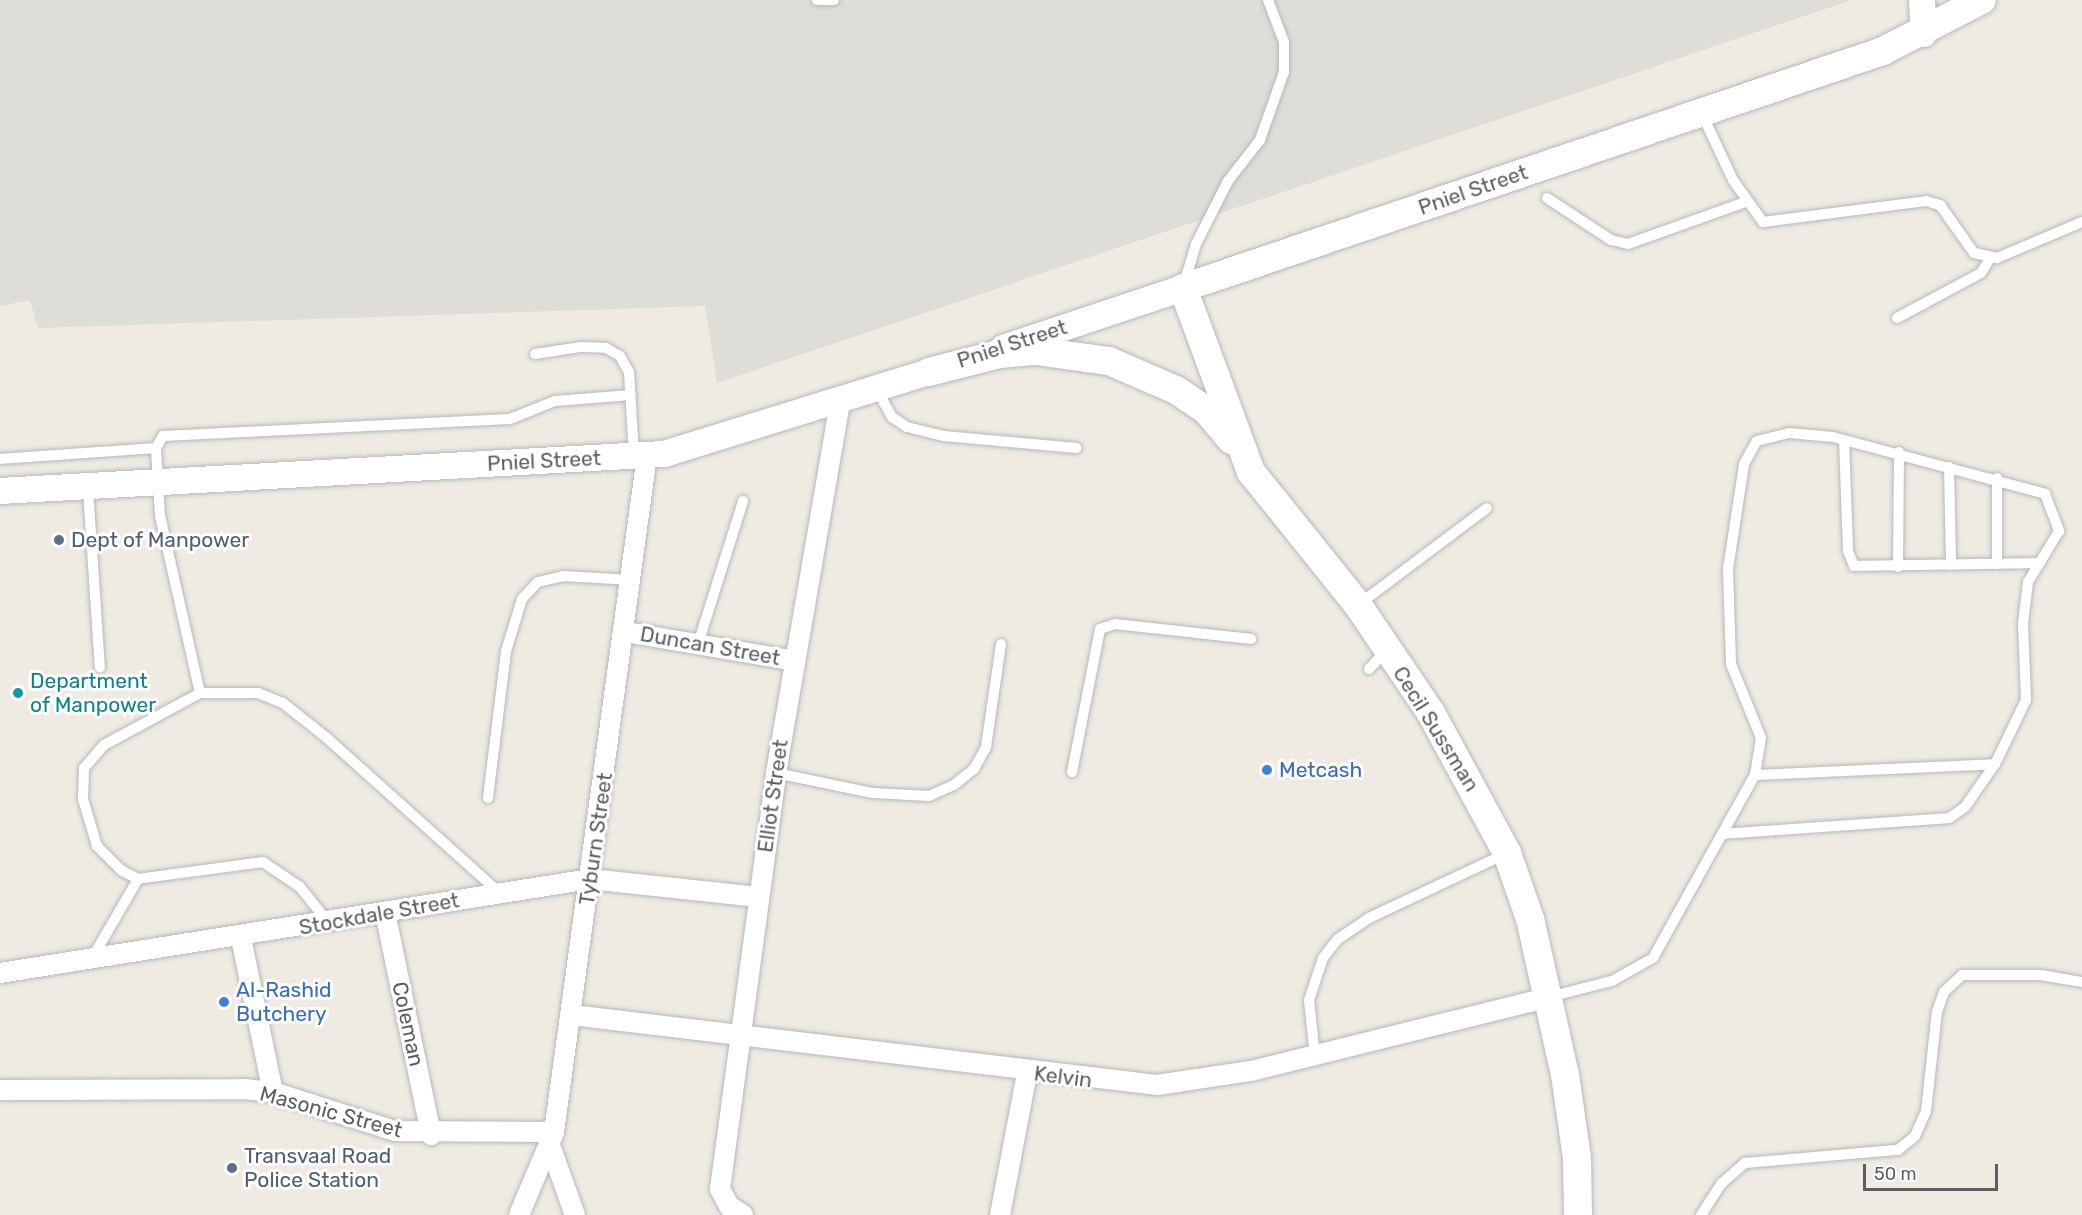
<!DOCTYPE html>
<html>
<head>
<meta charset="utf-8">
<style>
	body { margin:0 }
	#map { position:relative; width:2082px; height:1215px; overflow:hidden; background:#efebe2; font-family:Rubik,sans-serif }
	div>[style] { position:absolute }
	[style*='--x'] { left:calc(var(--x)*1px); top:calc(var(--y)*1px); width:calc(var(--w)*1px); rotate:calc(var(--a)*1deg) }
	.industrial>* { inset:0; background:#dfddd7 }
	.roads { filter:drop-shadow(0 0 2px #b5b9be) drop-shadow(0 0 2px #b5b9be) }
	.service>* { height:10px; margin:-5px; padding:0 5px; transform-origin:5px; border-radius:5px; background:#fff }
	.minor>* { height:20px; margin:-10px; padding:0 10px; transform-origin:10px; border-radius:10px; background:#fff }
	.tertiary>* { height:26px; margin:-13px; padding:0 13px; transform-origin:13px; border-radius:13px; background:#fff }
	.secondary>* { height:28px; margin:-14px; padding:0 14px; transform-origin:14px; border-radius:14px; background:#fff }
	.dots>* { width:16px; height:16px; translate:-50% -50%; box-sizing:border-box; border:3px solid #fff; border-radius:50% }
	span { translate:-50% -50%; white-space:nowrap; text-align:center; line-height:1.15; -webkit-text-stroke:6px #fff; paint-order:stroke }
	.street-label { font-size:21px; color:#5b5f64 }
	.service-label { font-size:21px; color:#4e5e75 }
	.left { translate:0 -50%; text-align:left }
	.culture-label { font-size:21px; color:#0d838f }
	.shop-label { font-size:21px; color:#366cbe }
	.scale { position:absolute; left:1863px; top:1164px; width:135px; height:27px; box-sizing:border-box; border:3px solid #5b5f64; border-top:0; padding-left:8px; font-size:18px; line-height:21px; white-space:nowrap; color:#5b5f64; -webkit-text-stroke:4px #fff; paint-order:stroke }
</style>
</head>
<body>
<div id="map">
	<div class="industrial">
		<div style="clip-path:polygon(0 0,1852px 0,717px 383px,705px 306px,38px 328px,30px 300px,0 306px)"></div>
	</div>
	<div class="roads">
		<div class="service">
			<div style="--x:817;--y:0;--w:17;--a:0"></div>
			<div style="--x:1702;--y:114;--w:73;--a:64.8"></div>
			<div style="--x:1733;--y:180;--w:52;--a:54.5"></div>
			<div style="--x:1763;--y:222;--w:164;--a:-7.3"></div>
			<div style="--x:1926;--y:201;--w:15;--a:16"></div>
			<div style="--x:1940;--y:205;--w:59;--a:54.7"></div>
			<div style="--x:1974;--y:253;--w:24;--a:12"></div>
			<div style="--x:1997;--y:258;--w:92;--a:-23"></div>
			<div style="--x:1547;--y:198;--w:77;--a:33.3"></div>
			<div style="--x:1611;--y:240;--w:17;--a:13"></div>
			<div style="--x:1628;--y:244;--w:124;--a:-19.7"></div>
			<div style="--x:1184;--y:284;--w:42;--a:-73.3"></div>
			<div style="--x:1196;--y:244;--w:71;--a:-63.1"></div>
			<div style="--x:1228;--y:181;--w:52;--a:-52"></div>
			<div style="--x:1260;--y:140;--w:72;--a:-70.6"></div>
			<div style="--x:1284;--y:72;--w:30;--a:-90"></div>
			<div style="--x:1284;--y:42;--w:45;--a:-110.9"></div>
			<div style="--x:1897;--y:318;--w:95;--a:-28.2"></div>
			<div style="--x:1981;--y:273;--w:19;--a:-58"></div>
			<div style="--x:535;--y:354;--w:47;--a:-8.7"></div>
			<div style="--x:581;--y:347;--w:25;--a:2"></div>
			<div style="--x:606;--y:348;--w:16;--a:30"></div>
			<div style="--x:620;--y:356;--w:18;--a:61"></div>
			<div style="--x:629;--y:372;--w:84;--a:86.6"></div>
			<div style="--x:877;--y:390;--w:31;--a:61"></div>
			<div style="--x:892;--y:417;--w:18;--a:34"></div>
			<div style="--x:907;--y:427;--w:38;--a:14"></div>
			<div style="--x:944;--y:436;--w:133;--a:5.2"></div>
			<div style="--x:1844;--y:440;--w:111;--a:87.9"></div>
			<div style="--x:1848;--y:551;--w:16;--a:68"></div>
			<div style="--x:1854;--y:566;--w:186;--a:-0.9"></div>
			<div style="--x:0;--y:459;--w:156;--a:-4"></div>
			<div style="--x:1949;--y:467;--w:98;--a:88.8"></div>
			<div style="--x:1997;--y:478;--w:86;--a:90"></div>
			<div style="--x:88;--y:489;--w:179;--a:86.2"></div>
			<div style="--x:1898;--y:567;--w:115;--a:-89.5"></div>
			<div style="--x:1358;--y:605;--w:161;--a:-36.9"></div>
			<div style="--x:698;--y:644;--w:150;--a:-72.5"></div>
			<div style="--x:1369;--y:669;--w:25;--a:-47"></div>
			<div style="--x:200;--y:693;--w:181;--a:-102.7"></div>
			<div style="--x:160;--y:516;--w:68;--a:-93.4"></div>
			<div style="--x:156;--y:448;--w:14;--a:-60"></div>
			<div style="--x:163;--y:436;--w:347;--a:-2.8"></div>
			<div style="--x:510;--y:419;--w:48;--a:-21.8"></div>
			<div style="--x:555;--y:401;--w:76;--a:-4.5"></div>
			<div style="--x:1072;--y:772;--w:146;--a:-78.9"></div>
			<div style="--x:1100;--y:629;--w:16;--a:-18"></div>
			<div style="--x:1115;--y:624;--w:137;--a:6.3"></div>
			<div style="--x:776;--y:773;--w:99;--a:11.7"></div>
			<div style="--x:873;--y:793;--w:56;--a:3.1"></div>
			<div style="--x:929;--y:796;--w:27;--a:-24"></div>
			<div style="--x:954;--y:785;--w:26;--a:-39"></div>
			<div style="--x:974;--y:769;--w:25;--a:-61"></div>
			<div style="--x:986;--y:747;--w:104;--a:-81.7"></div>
			<div style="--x:1755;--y:775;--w:240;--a:-2.6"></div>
			<div style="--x:488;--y:798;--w:148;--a:-83"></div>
			<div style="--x:506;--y:651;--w:54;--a:-72.9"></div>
			<div style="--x:522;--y:599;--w:23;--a:-47"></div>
			<div style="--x:538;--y:582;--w:26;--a:-13"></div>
			<div style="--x:563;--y:576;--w:69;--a:3.3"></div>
			<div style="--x:328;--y:922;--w:45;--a:-128.7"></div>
			<div style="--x:300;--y:887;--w:45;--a:-146"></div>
			<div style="--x:263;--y:862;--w:126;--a:172.3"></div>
			<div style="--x:138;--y:879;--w:18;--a:-153"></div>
			<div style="--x:122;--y:871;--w:35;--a:-135"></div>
			<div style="--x:97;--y:846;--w:49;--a:-106.6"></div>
			<div style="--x:83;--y:799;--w:31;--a:-88"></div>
			<div style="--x:84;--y:768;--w:30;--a:-49"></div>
			<div style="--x:104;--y:745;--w:109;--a:-28.4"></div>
			<div style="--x:200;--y:693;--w:58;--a:0"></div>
			<div style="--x:258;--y:693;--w:27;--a:22"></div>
			<div style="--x:283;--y:703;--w:56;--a:38.5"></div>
			<div style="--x:327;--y:738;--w:232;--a:41.9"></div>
			<div style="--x:91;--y:960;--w:94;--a:-59.9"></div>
			<div style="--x:1549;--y:997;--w:65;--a:-14.3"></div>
			<div style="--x:1612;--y:981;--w:47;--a:-29.3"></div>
			<div style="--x:1653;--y:958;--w:210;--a:-60.9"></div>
			<div style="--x:1755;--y:775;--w:37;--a:-81"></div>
			<div style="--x:1761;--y:738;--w:80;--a:-112.1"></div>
			<div style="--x:1731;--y:664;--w:95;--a:-91.8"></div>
			<div style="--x:1728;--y:569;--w:106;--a:-81.3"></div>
			<div style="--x:1744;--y:464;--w:26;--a:-61"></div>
			<div style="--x:1757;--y:441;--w:33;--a:-14"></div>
			<div style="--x:1789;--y:433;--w:44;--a:5.2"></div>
			<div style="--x:1833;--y:437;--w:220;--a:15"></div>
			<div style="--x:2045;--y:494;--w:40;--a:69"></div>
			<div style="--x:2059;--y:531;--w:60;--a:121.3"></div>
			<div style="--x:2028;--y:582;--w:42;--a:96.8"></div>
			<div style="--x:2023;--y:624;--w:76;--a:87.7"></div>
			<div style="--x:2026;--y:700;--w:71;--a:115.8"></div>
			<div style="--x:1995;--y:764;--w:52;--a:124.9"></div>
			<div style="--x:1965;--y:807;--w:19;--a:145"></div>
			<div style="--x:1949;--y:818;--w:227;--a:176"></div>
			<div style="--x:1315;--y:1056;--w:56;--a:-96.1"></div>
			<div style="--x:1309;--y:1000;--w:44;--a:-71.6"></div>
			<div style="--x:1323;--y:958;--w:24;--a:-52"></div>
			<div style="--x:1338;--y:939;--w:37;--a:-34"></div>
			<div style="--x:1369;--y:918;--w:153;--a:-25.2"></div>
			<div style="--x:1701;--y:1215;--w:38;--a:-57"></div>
			<div style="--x:1722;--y:1183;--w:30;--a:-41"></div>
			<div style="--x:1745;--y:1163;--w:154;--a:-4.9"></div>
			<div style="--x:1898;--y:1150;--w:22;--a:-39"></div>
			<div style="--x:1915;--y:1136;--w:27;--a:-66"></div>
			<div style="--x:1926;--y:1111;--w:100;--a:-83.7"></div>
			<div style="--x:1937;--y:1012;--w:21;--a:-71"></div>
			<div style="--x:1944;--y:992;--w:25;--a:-43"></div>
			<div style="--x:1962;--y:975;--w:79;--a:0"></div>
			<div style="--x:2041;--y:975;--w:42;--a:9.7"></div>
		</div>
		<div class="minor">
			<div style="--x:626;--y:632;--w:171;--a:9.7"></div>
			<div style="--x:385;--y:912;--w:228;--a:78.3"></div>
			<div style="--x:241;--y:938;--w:157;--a:78.3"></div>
			<div style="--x:0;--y:973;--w:597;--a:-9.05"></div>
			<div style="--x:590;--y:879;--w:169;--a:6.1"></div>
			<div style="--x:572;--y:1015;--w:589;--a:6.82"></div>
			<div style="--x:1157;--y:1085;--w:95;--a:-8.5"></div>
			<div style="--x:1251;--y:1071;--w:307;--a:-13.9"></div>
			<div style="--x:0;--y:1090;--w:244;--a:-0.2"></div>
			<div style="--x:244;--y:1089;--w:29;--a:6"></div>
			<div style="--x:273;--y:1092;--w:128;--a:17.7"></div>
			<div style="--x:395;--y:1131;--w:159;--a:0.4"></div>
			<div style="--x:551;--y:1148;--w:71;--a:70.3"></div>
			<div style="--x:519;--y:1215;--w:90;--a:-67.1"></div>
			<div style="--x:554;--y:1132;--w:682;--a:-82.17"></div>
			<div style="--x:743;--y:1215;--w:17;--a:-147"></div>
			<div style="--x:729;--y:1206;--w:19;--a:-118"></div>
			<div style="--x:720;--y:1189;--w:420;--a:-82.3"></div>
			<div style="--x:776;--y:773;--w:375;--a:-80.2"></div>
			<div style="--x:1000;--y:1215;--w:145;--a:-79.2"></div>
		</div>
		<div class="tertiary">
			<div style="--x:1922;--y:0;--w:34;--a:87"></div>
			<div style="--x:1003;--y:348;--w:190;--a:-18.4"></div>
			<div style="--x:0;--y:491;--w:665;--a:-3.19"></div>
			<div style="--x:664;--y:454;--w:297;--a:-17.2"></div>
		</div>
		<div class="secondary">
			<div style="--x:929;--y:372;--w:72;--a:-14.4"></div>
			<div style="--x:999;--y:354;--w:37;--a:-5"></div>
			<div style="--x:1036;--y:351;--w:74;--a:7.8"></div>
			<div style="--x:1109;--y:361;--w:73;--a:23.4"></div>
			<div style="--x:1176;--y:390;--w:37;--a:34"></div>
			<div style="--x:1207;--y:411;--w:38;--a:50"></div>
			<div style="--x:1578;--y:1215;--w:57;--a:-91"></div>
			<div style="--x:1577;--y:1158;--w:84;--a:-98.2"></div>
			<div style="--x:1565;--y:1075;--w:160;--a:-102.6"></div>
			<div style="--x:1530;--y:919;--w:70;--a:-109.2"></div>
			<div style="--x:1507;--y:853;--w:159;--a:-118.5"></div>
			<div style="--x:1431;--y:713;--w:130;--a:-124.1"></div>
			<div style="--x:1358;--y:605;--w:171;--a:-128.8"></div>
			<div style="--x:1251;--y:472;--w:196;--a:-110.3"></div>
			<div style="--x:1183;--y:288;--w:739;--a:-18.7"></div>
			<div style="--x:1883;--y:51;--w:111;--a:-27.3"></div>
		</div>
	</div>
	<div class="dots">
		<div style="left:59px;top:540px;background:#5c6f8a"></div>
		<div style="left:18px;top:693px;background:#0f9aa8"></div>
		<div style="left:1267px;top:770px;background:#3f7fe0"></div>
		<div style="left:224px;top:1002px;background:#3f7fe0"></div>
		<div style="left:232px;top:1168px;background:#5c6f8a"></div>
	</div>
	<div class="street-label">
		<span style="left:1473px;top:190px;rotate:-19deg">Pniel Street</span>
		<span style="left:1012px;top:344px;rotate:-18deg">Pniel Street</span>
		<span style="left:544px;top:461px;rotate:-3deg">Pniel Street</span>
		<span style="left:710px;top:646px;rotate:10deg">Duncan Street</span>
		<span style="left:1436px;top:729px;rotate:58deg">Cecil Sussman</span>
		<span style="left:773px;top:796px;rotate:-82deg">Elliot Street</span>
		<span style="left:596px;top:839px;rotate:-82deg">Tyburn Street</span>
		<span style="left:379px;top:914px;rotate:-10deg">Stockdale Street</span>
		<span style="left:408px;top:1024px;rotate:78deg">Coleman</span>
		<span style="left:1063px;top:1077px;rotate:7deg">Kelvin</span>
		<span style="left:331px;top:1112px;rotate:15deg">Masonic Street</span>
	</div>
	<div class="service-label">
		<span class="left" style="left:71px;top:540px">Dept of Manpower</span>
		<span class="left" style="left:244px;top:1168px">Transvaal Road<br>Police Station</span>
	</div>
	<div class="culture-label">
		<span class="left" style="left:30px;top:693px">Department<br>of Manpower</span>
	</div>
	<div class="shop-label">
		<span class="left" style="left:1279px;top:770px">Metcash</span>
		<span class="left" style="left:236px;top:1002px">Al-Rashid<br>Butchery</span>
	</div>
	<div class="scale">50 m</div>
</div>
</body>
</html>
